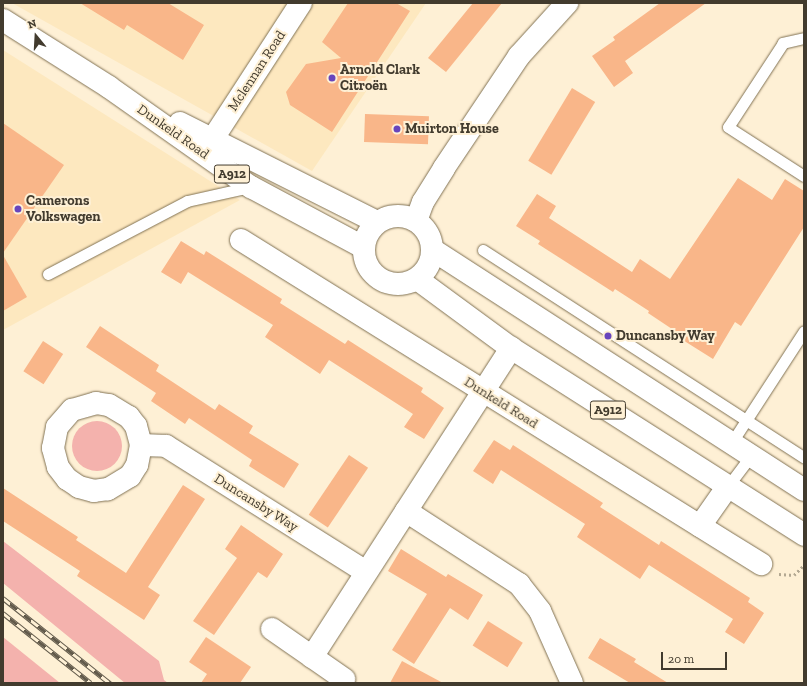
<!DOCTYPE html>
<html>
<head>
<meta charset="utf-8">
<style>
	body { margin:0 }
	#map { position:relative; width:807px; height:686px; overflow:hidden; background:#fef0d5; font-family:"Zilla Slab",serif }
	div>[style] { position:absolute }
	[style*='--x'] { left:calc(var(--x)*1px); top:calc(var(--y)*1px); width:calc(var(--w)*1px); rotate:calc(var(--a)*1deg) }
	.built>* { inset:0; background:#fde8bf }
	.green>* { inset:0; background:#f4b2ad }
	.round { border-radius:50% }
	.building>* { inset:0; background:#f9b689; transform-origin:0 0 }
	.path>* { height:2.5px; margin-top:-1.25px; transform-origin:0; background:repeating-linear-gradient(90deg,#b3a892 0 2px,transparent 0 5px) }
	.roads { filter:drop-shadow(0 0 1px #817254) drop-shadow(0 0 1px #817254) }
	.lane>* { height:11px; margin:-5.5px; padding:0 5.5px; transform-origin:5.5px; border-radius:5.5px; background:#fff }
	.street>* { height:22px; margin:-11px; padding:0 11px; transform-origin:11px; border-radius:11px; background:#fff }
	.secondary>* { height:22px; margin:-11px; padding:0 11px; transform-origin:11px; border-radius:11px; background:#fff }
	.primary>* { height:22px; margin:-11px; padding:0 11px; transform-origin:11px; border-radius:11px; background:#fff }
	.primary>.ring { margin:-11px; padding:0; box-sizing:content-box; background:none; border:22px solid #fff; border-radius:50% }
	.rail>* { height:4.5px; margin-top:-2.25px; transform-origin:0; background:repeating-linear-gradient(90deg,#fef0d5 0 9px,#625a4b 0 18px); box-sizing:border-box; border-block:1px solid #625a4b }
	.dots>* { width:11px; height:11px; translate:-50% -50%; box-sizing:border-box; border:2px solid #fef0d5; border-radius:50% }
	span { translate:-50% -50%; white-space:nowrap; text-align:center; line-height:1.15; -webkit-text-stroke:4px #fef0d5; paint-order:stroke }
	.shield-label span { padding:1px 3px; background:#fef0d5; border:1px solid; border-radius:3px; -webkit-text-stroke-width:0 }
	.shield-label { font-size:13px; color:#423b2e; font-weight:700 }
	.poi-label { font-size:14px; color:#423b2e; font-weight:700 }
	.left { translate:0 -50%; text-align:left }
	.street-label { font-size:14px; color:#423b2e }
	.frame { position:absolute; inset:0; border:4px solid #423b2e; pointer-events:none }
	.north { position:absolute; left:16px; top:16px; width:40px; height:40px; -webkit-text-stroke:3px #fef0d5; paint-order:stroke; rotate:342deg; font-size:11px; font-weight:700; line-height:16px; text-align:center; color:#423b2e }
	.north::after { content:''; display:block; margin:auto; width:14px; height:18px; background:#423b2e; clip-path:polygon(50% 0,100% 100%,50% 72%,0 100%) }
	.scale { position:absolute; left:661px; top:652px; width:66px; height:18px; box-sizing:border-box; border:2px solid #423b2e; border-top:0; padding-left:5px; font-size:12px; line-height:14px; white-space:nowrap; color:#423b2e; -webkit-text-stroke:3px #fef0d5; paint-order:stroke }
</style>
</head>
<body>
<div id="map">
	<div class="built">
		<div style="clip-path:polygon(12px 3px,426px 3px,312px 171px)"></div>
		<div style="clip-path:polygon(3px 50px,240px 200px,3px 330px)"></div>
	</div>
	<div class="green">
		<div class="round" style="left:72px;top:421px;width:50px;height:50px"></div>
		<div style="clip-path:polygon(3px 541px,159px 661px,164px 680px,168px 683px,125px 683px,3px 583px)"></div>
		<div style="clip-path:polygon(3px 637px,60px 683px,3px 683px)"></div>
	</div>
	<div class="building">
		<div style="clip-path:polygon(80px 3px,168px 3px,204px 25px,183px 60px,127px 25px,124px 30px)"></div>
		<div style="clip-path:polygon(348px 3px,396px 3px,410px 11px,332px 132px,290px 105px,286px 92px,306px 64px,341px 58px,322px 42px)"></div>
		<div style="clip-path:polygon(473px 3px,502px 3px,446px 72px,428px 58px)"></div>
		<div style="clip-path:polygon(660px 3px,706px 3px,625px 61px,633px 73px,614px 87px,592px 56px,615px 40px,613px 37px)"></div>
		<div style="left:572px;top:88px;width:27px;height:85px;rotate:31deg"></div>
		<div style="left:365px;top:114px;width:64px;height:28px;rotate:2deg"></div>
		<div style="clip-path:polygon(3px 123px,64px 165px,3px 253px)"></div>
		<div style="clip-path:polygon(738px 178px,772px 200px,785px 179px,804px 191px,804px 227px,741px 326px,735px 322px,713px 359px,670px 332px,672px 329px,648px 313px,649px 311px,615px 289px,613px 292px,538px 244px,540px 241px,516px 226px,537px 194px,556px 206px,549px 218px,632px 272px,640px 259px,670px 279px)"></div>
		<div style="clip-path:polygon(181px 241px,204px 255px,206px 251px,282px 299px,280px 303px,345px 344px,348px 340px,423px 388px,421px 392px,444px 408px,424px 439px,404px 427px,413px 414px,329px 360px,320px 374px,265px 337px,273px 325px,188px 272px,181px 284px,161px 272px)"></div>
		<div style="clip-path:polygon(3px 255px,27px 297px,3px 311px)"></div>
		<div style="clip-path:polygon(100px 326px,159px 365px,156px 371px,215px 410px,219px 404px,253px 426px,249px 433px,299px 464px,284px 488px,249px 466px,252px 460px,189px 418px,185px 424px,151px 401px,156px 393px,86px 347px)"></div>
		<div style="left:43px;top:341px;width:24px;height:36px;rotate:33deg"></div>
		<div style="clip-path:polygon(494px 440px,510px 450px,513px 445px,603px 503px,600px 507px,642px 534px,659px 545px,661px 541px,750px 598px,748px 602px,764px 613px,744px 644px,725px 632px,733px 619px,649px 565px,640px 579px,577px 537px,585px 524px,501px 470px,493px 484px,473px 471px)"></div>
		<div style="left:349px;top:455px;width:23px;height:72px;rotate:34deg"></div>
		<div style="clip-path:polygon(183px 485px,205px 499px,148px 587px,160px 595px,144px 620px,77px 576px,80px 571px,3px 521px,3px 488px,78px 537px,76px 540px,126px 573px)"></div>
		<div style="clip-path:polygon(241px 525px,283px 554px,267px 578px,258px 572px,214px 635px,193px 621px,237px 558px,225px 549px)"></div>
		<div style="clip-path:polygon(401px 549px,446px 577px,448px 574px,483px 595px,468px 620px,450px 608px,414px 664px,392px 650px,427px 594px,388px 571px)"></div>
		<div style="left:488px;top:621px;width:41px;height:29px;rotate:32deg"></div>
		<div style="clip-path:polygon(206px 637px,251px 667px,240px 683px,201px 683px,207px 674px,189px 662px)"></div>
		<div style="clip-path:polygon(600px 638px,636px 659px,634px 662px,668px 683px,630px 683px,588px 658px)"></div>
		<div style="clip-path:polygon(402px 661px,443px 683px,390px 683px)"></div>
	</div>
	<div class="path">
		<div style="--x:779;--y:574;--w:15;--a:4"></div>
		<div style="--x:794;--y:575;--w:14;--a:-45"></div>
	</div>
	<div class="roads">
		<div class="lane">
			<div style="--x:804;--y:38;--w:22;--a:167"></div>
			<div style="--x:783;--y:43;--w:100;--a:123.2"></div>
			<div style="--x:728;--y:127;--w:90;--a:32.8"></div>
			<div style="--x:483;--y:250;--w:382;--a:32.9"></div>
			<div style="--x:48;--y:274;--w:157;--a:-27.7"></div>
			<div style="--x:187;--y:201;--w:65;--a:-12.5"></div>
			<div style="--x:732;--y:442;--w:132;--a:-57"></div>
			<div style="--x:728;--y:486;--w:39;--a:-53"></div>
		</div>
		<div class="street">
			<div style="--x:212;--y:140;--w:163;--a:-57"></div>
			<div style="--x:241;--y:240;--w:613;--a:31.93"></div>
			<div style="--x:141;--y:445;--w:20;--a:101"></div>
			<div style="--x:137;--y:465;--w:13;--a:122"></div>
			<div style="--x:130;--y:476;--w:26;--a:149"></div>
			<div style="--x:108;--y:489;--w:14;--a:172"></div>
			<div style="--x:94;--y:491;--w:16;--a:-165"></div>
			<div style="--x:79;--y:487;--w:14;--a:-146"></div>
			<div style="--x:67;--y:479;--w:15;--a:-127"></div>
			<div style="--x:58;--y:467;--w:20;--a:-105"></div>
			<div style="--x:53;--y:448;--w:21;--a:-79"></div>
			<div style="--x:57;--y:427;--w:23;--a:-49"></div>
			<div style="--x:72;--y:410;--w:25;--a:-16"></div>
			<div style="--x:96;--y:403;--w:13;--a:9"></div>
			<div style="--x:109;--y:405;--w:23;--a:31"></div>
			<div style="--x:129;--y:417;--w:11;--a:52"></div>
			<div style="--x:136;--y:426;--w:20;--a:75"></div>
			<div style="--x:141;--y:445;--w:25;--a:2"></div>
			<div style="--x:166;--y:446;--w:236;--a:32.2"></div>
			<div style="--x:406;--y:511;--w:135;--a:32.9"></div>
			<div style="--x:519;--y:584;--w:34;--a:52"></div>
			<div style="--x:540;--y:611;--w:79;--a:66"></div>
			<div style="--x:700;--y:526;--w:49;--a:-55"></div>
			<div style="--x:272;--y:629;--w:88;--a:34.8"></div>
			<div style="--x:312;--y:657;--w:368;--a:-57.2"></div>
		</div>
		<div class="secondary">
			<div style="--x:416;--y:221;--w:20;--a:-70"></div>
			<div style="--x:423;--y:202;--w:40;--a:-58"></div>
			<div style="--x:444;--y:168;--w:135;--a:-56.2"></div>
			<div style="--x:519;--y:56;--w:72;--a:-47.8"></div>
		</div>
		<div class="primary">
			<div style="--x:3;--y:20;--w:125;--a:32.3"></div>
			<div style="--x:109;--y:87;--w:174;--a:35.2"></div>
			<div style="--x:251;--y:187;--w:127;--a:28.2"></div>
			<div style="--x:180;--y:123;--w:220;--a:26.7"></div>
			<div class="ring" style="left:364px;top:216px;width:46px;height:46px"></div>
			<div style="--x:433;--y:250;--w:442;--a:32.9"></div>
			<div style="--x:417;--y:279;--w:117;--a:36.3"></div>
			<div style="--x:511;--y:348;--w:348;--a:32.5"></div>
		</div>
	</div>
	<div class="rail">
		<div style="--x:3;--y:598;--w:137;--a:38.5"></div>
		<div style="--x:3;--y:613;--w:112;--a:38.5"></div>
	</div>
	<div class="dots">
		<div style="left:332px;top:78px;background:#6845bd"></div>
		<div style="left:397px;top:129px;background:#6845bd"></div>
		<div style="left:18px;top:209px;background:#6845bd"></div>
		<div style="left:608px;top:336px;background:#6845bd"></div>
	</div>
	<div class="shield-label">
		<span style="left:232px;top:174px">A912</span>
		<span style="left:608px;top:410px">A912</span>
	</div>
	<div class="poi-label">
		<span class="left" style="left:340px;top:78px">Arnold Clark<br>Citroën</span>
		<span class="left" style="left:405px;top:129px">Muirton House</span>
		<span class="left" style="left:26px;top:209px">Camerons<br>Volkswagen</span>
		<span class="left" style="left:616px;top:336px">Duncansby Way</span>
	</div>
	<div class="street-label">
		<span style="left:257px;top:71px;rotate:-57deg">Mclennan Road</span>
		<span style="left:173px;top:132px;rotate:35deg">Dunkeld Road</span>
		<span style="left:501px;top:403px;rotate:32deg">Dunkeld Road</span>
		<span style="left:256px;top:503px;rotate:32deg">Duncansby Way</span>
	</div>
	<div class="frame"></div>
	<div class="north">N</div>
	<div class="scale">20 m</div>
</div>
</body>
</html>
